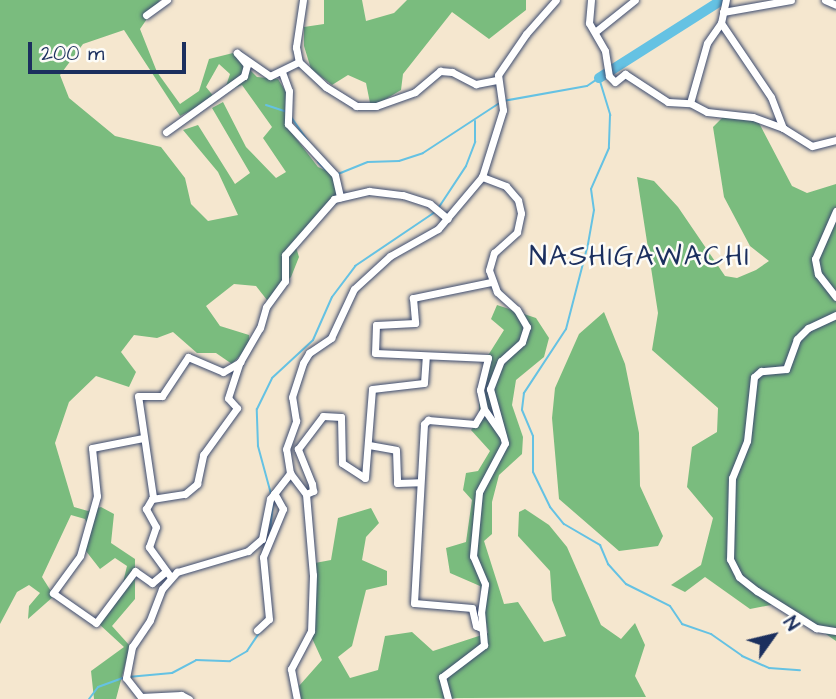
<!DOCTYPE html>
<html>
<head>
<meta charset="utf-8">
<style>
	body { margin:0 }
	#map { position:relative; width:836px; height:699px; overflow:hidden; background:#f5e7cf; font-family:"Architects Daughter",sans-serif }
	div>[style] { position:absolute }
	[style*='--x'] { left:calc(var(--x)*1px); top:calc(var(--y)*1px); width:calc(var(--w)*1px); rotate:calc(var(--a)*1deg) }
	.forest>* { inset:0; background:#7abc7e }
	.stream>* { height:2px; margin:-1px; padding:0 1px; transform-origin:1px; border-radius:1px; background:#65c2e3 }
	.river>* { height:10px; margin:-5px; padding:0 5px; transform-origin:5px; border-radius:5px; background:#65c2e3 }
	.roads { filter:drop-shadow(0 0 2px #3c4b6f) drop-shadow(0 0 2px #3c4b6f) }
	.minor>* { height:7px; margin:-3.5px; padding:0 3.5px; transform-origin:3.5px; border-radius:3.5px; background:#fff }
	span { translate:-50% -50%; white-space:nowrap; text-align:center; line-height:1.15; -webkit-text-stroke:5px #fdfcf7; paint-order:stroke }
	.quarter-label { font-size:28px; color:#1b2f5e; letter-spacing:2px }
	.north { position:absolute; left:738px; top:601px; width:70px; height:70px; -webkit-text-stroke:5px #fdfcf7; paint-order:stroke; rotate:56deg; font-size:19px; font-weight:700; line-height:28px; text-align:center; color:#1b2f5e }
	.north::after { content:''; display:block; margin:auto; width:24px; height:32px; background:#1b2f5e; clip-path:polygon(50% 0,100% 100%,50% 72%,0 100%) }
	.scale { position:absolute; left:28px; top:42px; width:158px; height:32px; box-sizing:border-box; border:4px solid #1b2f5e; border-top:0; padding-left:9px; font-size:21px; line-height:24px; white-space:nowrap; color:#1b2f5e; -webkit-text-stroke:5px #fdfcf7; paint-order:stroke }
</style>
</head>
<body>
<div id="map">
	<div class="forest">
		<div style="clip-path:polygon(evenodd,0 0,160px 0,140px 29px,157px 72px,180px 104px,199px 91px,209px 59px,233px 53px,257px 77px,278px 79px,286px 92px,285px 124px,318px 167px,334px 174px,339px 196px,294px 241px,299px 257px,291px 277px,267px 300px,256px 286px,234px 284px,206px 306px,220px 326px,249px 335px,250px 345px,232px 364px,216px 353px,197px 353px,173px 332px,157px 338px,134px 335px,121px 352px,136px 372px,129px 387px,96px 376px,69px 402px,55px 443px,74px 507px,88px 511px,101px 507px,114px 514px,111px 543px,135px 559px,135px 599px,112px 626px,130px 646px,116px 699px,94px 699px,91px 671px,124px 647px,99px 624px,121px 591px,127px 566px,115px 558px,100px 569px,82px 546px,90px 530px,85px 519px,71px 515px,42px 577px,54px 596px,28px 619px,29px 606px,40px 593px,29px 585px,17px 592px,0 624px,0 0,124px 30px,180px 116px,215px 98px,206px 87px,219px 64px,230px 74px,224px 92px,242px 85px,272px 127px,263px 138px,286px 172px,276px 178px,246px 147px,223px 102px,212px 108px,250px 173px,235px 184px,198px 125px,183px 130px,218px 172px,238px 215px,208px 221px,191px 204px,185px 178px,161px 147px,115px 136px,69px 98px,60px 75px,83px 44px,124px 30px)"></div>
		<div style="clip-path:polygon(324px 0,362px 0,366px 21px,394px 13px,407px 0,526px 0,526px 10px,489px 39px,452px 12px,403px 74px,401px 90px,371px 108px,366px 83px,348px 75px,332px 85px,311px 69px,304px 46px,304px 27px,324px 24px)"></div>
		<div style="clip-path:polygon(748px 114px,758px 121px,792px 186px,807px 193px,836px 184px,836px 641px,781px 603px,750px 609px,705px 577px,685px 592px,671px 585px,701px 565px,713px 518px,687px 487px,692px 447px,717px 432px,718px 408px,652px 350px,658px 313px,637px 177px,654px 181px,678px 207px,725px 276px,737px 278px,756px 270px,769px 261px,750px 246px,724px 197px,713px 127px,723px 117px)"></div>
		<div style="clip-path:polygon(497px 305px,536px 318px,549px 338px,544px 357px,516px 380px,512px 405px,523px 437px,522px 454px,499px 475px,492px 502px,492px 534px,484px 541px,504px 604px,518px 602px,544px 642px,566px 636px,552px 600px,550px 571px,518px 536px,519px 512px,525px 509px,549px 525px,567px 547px,601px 625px,621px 639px,635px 623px,645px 645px,635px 676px,646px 697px,301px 699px,299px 686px,322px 660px,311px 636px,315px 563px,331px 560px,338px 518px,371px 508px,379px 523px,366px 537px,362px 560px,387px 571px,387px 585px,366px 590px,352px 646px,338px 657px,350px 678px,378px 670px,385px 636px,412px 632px,433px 651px,488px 633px,480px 586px,450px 573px,446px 548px,466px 542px,472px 500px,463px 490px,466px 473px,478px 471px,490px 451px,471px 430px,479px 420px,479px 392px,487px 357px,504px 330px,491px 319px)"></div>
		<div style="clip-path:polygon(604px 312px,625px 364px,639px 433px,640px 486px,663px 536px,658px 546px,619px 551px,559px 499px,552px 418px,555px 388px,579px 334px)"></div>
	</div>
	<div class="stream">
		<div style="--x:503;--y:101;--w:85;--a:-10.1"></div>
		<div style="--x:587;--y:86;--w:14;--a:-34"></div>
		<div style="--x:599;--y:78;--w:39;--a:73"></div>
		<div style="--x:610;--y:115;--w:33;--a:92"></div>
		<div style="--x:609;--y:148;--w:45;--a:113.7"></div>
		<div style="--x:591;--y:189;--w:21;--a:82"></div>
		<div style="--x:594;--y:210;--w:39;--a:100"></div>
		<div style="--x:587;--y:248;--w:84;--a:104.5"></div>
		<div style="--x:566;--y:329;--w:77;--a:123.3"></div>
		<div style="--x:524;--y:393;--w:17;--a:97"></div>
		<div style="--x:522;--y:410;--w:28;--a:67"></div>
		<div style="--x:533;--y:436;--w:36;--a:90"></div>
		<div style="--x:533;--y:472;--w:39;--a:64"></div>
		<div style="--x:550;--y:507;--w:22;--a:51"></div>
		<div style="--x:564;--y:524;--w:42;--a:30.3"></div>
		<div style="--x:600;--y:545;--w:21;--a:67"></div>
		<div style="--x:608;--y:564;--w:27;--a:48"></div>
		<div style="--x:626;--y:584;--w:49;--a:26.6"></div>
		<div style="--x:670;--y:606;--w:22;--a:56"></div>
		<div style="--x:682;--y:624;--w:31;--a:19"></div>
		<div style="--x:711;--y:634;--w:38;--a:35"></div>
		<div style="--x:742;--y:656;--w:30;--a:24"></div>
		<div style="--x:769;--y:668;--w:31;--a:4"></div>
		<div style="--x:266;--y:105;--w:20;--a:18"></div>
		<div style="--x:291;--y:117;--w:29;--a:55"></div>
		<div style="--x:318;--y:162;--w:11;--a:45"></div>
		<div style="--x:338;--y:174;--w:32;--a:-22"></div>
		<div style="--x:368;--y:162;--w:31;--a:-2"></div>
		<div style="--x:399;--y:161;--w:25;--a:-18"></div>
		<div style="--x:423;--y:153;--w:90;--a:-33.2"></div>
		<div style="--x:439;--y:207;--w:49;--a:-56.6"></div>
		<div style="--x:466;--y:166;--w:26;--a:-69"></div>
		<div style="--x:475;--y:142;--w:21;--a:-90"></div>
		<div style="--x:271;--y:494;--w:50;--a:-105.2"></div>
		<div style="--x:258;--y:446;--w:37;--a:-92"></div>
		<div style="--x:257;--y:409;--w:34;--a:-64"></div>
		<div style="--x:272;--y:378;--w:56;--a:-42.8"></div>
		<div style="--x:313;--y:340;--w:47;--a:-66.2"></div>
		<div style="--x:332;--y:297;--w:39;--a:-53"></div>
		<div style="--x:355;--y:266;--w:97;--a:-34"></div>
		<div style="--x:270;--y:531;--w:28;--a:-84"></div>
		<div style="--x:128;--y:677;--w:44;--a:-5.2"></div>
		<div style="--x:172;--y:673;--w:27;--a:-28"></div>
		<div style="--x:196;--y:660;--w:34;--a:2"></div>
		<div style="--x:230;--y:661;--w:20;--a:-30"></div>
		<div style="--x:247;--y:651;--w:25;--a:-56"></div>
		<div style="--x:89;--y:699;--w:15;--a:-53"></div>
		<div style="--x:98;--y:687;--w:27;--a:-20"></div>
	</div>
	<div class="river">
		<div style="--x:599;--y:78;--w:146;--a:-32.4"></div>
	</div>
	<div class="roads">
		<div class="minor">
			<div style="--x:303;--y:0;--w:48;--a:98.5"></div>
			<div style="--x:296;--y:47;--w:15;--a:79"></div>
			<div style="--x:299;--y:62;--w:37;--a:43"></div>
			<div style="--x:326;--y:87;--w:36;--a:32"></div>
			<div style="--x:356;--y:106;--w:20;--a:0"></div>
			<div style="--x:376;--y:106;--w:41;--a:-19.7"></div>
			<div style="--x:415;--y:92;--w:33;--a:-40"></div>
			<div style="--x:440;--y:71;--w:12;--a:5"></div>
			<div style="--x:452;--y:72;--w:27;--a:27"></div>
			<div style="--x:476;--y:84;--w:21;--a:-11"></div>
			<div style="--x:591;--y:0;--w:23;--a:95"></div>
			<div style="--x:589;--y:23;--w:32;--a:60"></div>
			<div style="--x:605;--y:51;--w:25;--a:81"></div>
			<div style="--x:609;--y:76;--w:8;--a:45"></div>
			<div style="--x:615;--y:82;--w:13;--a:-39"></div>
			<div style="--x:625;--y:74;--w:51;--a:33.1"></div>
			<div style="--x:668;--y:102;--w:22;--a:3"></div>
			<div style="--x:690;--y:103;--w:62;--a:-74.2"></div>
			<div style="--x:707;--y:43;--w:24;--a:-55"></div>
			<div style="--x:721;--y:23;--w:24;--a:-78"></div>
			<div style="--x:825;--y:0;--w:12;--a:24"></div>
			<div style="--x:723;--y:12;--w:69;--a:-10"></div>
			<div style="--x:146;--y:15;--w:26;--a:-36"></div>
			<div style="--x:721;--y:23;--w:89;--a:56"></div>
			<div style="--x:771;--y:97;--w:33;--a:69"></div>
			<div style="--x:783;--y:128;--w:34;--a:32"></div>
			<div style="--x:812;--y:146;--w:25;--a:-14"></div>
			<div style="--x:595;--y:32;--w:51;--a:-38.7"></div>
			<div style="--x:282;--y:72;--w:20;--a:70"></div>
			<div style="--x:289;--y:91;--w:33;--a:92"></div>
			<div style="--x:288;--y:124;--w:69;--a:47.3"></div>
			<div style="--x:335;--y:175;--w:23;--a:77"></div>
			<div style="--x:690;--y:103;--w:19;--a:28"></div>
			<div style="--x:707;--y:112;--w:46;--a:6.2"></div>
			<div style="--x:753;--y:117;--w:32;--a:20"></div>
			<div style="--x:166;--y:132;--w:96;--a:-35.7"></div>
			<div style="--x:244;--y:76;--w:11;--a:-75"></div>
			<div style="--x:247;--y:65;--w:16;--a:-130"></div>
			<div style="--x:237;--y:53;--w:40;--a:34.9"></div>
			<div style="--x:270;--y:76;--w:32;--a:-26"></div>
			<div style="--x:836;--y:211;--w:52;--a:113.6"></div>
			<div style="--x:815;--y:259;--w:15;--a:79"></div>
			<div style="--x:818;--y:274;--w:29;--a:52"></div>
			<div style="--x:491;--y:282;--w:80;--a:168.4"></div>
			<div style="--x:413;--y:298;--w:25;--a:85"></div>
			<div style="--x:415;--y:323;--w:39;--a:177"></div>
			<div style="--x:376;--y:325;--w:28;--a:92"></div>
			<div style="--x:375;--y:353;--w:113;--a:2.5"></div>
			<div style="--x:488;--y:358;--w:33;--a:104"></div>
			<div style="--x:480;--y:390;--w:19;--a:78"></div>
			<div style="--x:484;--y:409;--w:32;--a:55"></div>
			<div style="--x:836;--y:315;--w:31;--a:155"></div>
			<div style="--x:808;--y:328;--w:16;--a:135"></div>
			<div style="--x:797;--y:339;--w:32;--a:110"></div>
			<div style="--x:786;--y:369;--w:25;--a:175"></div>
			<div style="--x:761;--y:371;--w:9;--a:139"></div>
			<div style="--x:754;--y:377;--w:64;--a:96.2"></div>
			<div style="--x:747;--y:441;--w:40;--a:112"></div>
			<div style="--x:732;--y:478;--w:81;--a:91.4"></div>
			<div style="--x:730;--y:559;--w:20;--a:63"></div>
			<div style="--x:739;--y:577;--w:23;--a:38"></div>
			<div style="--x:757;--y:591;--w:70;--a:32.1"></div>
			<div style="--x:816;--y:628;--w:20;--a:9"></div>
			<div style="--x:143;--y:438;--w:52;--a:168.9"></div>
			<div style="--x:92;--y:448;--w:48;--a:84.1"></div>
			<div style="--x:97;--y:496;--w:62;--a:105.8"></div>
			<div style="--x:80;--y:556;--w:46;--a:126.1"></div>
			<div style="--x:53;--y:593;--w:52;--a:34.9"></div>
			<div style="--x:96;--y:623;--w:65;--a:-53.1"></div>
			<div style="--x:135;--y:571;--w:21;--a:35"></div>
			<div style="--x:152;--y:583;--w:16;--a:-40"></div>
			<div style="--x:369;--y:445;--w:27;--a:10"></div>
			<div style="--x:396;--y:450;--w:33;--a:88"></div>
			<div style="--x:397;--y:483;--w:23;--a:-2"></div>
			<div style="--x:290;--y:473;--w:26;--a:53"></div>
			<div style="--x:306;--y:494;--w:81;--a:85.1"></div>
			<div style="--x:313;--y:575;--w:56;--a:92"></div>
			<div style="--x:311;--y:631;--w:43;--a:117.8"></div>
			<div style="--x:291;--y:669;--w:31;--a:79"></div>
			<div style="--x:306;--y:494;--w:8;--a:-23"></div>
			<div style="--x:313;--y:491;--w:7;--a:-98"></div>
			<div style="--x:312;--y:484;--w:38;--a:-112"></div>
			<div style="--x:298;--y:449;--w:41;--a:-52.9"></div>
			<div style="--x:323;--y:416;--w:18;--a:3"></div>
			<div style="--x:341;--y:417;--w:46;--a:88.8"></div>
			<div style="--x:342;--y:463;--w:27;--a:33"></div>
			<div style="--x:365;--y:478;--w:89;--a:-85.5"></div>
			<div style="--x:372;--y:389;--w:52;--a:-6.6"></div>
			<div style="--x:424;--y:383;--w:26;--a:-86"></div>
			<div style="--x:152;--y:499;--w:33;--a:-9"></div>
			<div style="--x:185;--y:494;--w:16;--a:-40"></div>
			<div style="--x:197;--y:484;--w:30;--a:-78"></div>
			<div style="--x:203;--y:455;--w:58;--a:-54.1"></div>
			<div style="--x:237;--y:408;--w:13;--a:-132"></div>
			<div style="--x:228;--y:398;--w:38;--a:-72"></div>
			<div style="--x:170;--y:576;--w:36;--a:-126"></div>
			<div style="--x:149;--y:547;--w:21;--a:-71"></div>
			<div style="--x:156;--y:527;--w:21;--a:-119"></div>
			<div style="--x:146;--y:509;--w:14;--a:-60"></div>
			<div style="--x:153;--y:497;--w:102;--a:-98.4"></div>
			<div style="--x:138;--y:396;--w:24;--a:0"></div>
			<div style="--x:162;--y:396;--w:47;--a:-56.3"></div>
			<div style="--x:188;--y:357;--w:38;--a:23"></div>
			<div style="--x:223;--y:372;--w:20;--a:-30"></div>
			<div style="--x:240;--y:362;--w:39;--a:-60"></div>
			<div style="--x:260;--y:328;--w:22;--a:-74"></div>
			<div style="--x:266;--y:307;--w:32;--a:-54"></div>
			<div style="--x:285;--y:281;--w:26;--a:-90"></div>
			<div style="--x:285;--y:255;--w:74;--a:-48.8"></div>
			<div style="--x:334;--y:199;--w:36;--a:-13"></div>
			<div style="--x:369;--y:191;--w:34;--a:7"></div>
			<div style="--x:403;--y:195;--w:28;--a:18"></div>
			<div style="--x:430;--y:204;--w:23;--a:40"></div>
			<div style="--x:481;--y:628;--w:5;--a:-158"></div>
			<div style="--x:476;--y:626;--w:18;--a:-103"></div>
			<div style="--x:472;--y:608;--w:58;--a:-175.1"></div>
			<div style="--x:414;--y:603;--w:179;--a:-86.8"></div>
			<div style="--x:424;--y:424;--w:6;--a:-45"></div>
			<div style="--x:428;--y:420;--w:47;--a:4.9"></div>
			<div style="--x:475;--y:424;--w:17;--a:-59"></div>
			<div style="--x:257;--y:630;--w:16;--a:-43"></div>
			<div style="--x:269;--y:619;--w:62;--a:-95.5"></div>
			<div style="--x:263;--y:557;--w:52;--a:-67.4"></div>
			<div style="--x:283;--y:509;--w:18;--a:-119"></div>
			<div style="--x:189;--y:699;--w:9;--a:-153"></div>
			<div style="--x:181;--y:695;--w:40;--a:177.1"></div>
			<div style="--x:141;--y:697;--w:24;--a:-128"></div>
			<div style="--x:126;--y:678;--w:32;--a:-79"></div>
			<div style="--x:132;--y:647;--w:32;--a:-56"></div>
			<div style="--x:150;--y:620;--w:33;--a:-69"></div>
			<div style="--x:162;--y:589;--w:23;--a:-49"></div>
			<div style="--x:177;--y:572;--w:74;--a:-16.5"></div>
			<div style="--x:248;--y:551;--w:18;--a:-41"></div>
			<div style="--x:262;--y:539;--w:41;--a:-78.7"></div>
			<div style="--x:270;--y:499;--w:33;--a:-52"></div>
			<div style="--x:290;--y:473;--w:24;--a:-99"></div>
			<div style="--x:286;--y:449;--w:30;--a:-70"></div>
			<div style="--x:296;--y:421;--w:24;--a:-99"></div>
			<div style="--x:292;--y:397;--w:36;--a:-72"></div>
			<div style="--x:303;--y:363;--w:12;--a:-59"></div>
			<div style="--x:309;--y:353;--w:27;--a:-34"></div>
			<div style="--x:331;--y:338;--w:54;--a:-64.9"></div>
			<div style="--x:354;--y:289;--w:49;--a:-42.5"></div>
			<div style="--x:390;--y:256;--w:55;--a:-29.4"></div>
			<div style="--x:438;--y:229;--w:68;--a:-49.8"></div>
			<div style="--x:482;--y:177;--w:70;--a:-72.6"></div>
			<div style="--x:503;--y:110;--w:35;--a:-98"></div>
			<div style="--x:498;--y:75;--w:50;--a:-55.7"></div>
			<div style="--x:526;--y:34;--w:45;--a:-48.6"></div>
			<div style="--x:448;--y:699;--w:23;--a:-105"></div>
			<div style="--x:442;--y:677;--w:53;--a:-37.3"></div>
			<div style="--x:484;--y:645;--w:32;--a:-95"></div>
			<div style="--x:481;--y:613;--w:29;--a:-82"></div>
			<div style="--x:485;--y:584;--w:30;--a:-113"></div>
			<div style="--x:473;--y:556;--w:64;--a:-84.6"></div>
			<div style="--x:479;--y:492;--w:55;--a:-62"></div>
			<div style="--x:505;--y:443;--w:56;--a:-105.5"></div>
			<div style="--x:490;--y:389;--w:30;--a:-69"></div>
			<div style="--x:501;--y:361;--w:28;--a:-42"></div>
			<div style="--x:522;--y:342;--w:16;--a:-72"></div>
			<div style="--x:527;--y:327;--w:20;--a:-120"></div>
			<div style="--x:517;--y:310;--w:27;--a:-138"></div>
			<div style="--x:497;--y:292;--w:23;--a:-110"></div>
			<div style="--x:489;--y:270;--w:18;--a:-74"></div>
			<div style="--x:494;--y:253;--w:31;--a:-42"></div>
			<div style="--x:517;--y:232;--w:19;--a:-78"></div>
			<div style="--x:521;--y:213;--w:13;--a:-103"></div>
			<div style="--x:518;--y:200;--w:18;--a:-131"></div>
			<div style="--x:506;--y:186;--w:26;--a:-159"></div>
		</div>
	</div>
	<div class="quarter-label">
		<span style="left:640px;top:257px">NASHIGAWACHI</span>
	</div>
	<div class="north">N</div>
	<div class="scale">200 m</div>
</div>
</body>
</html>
